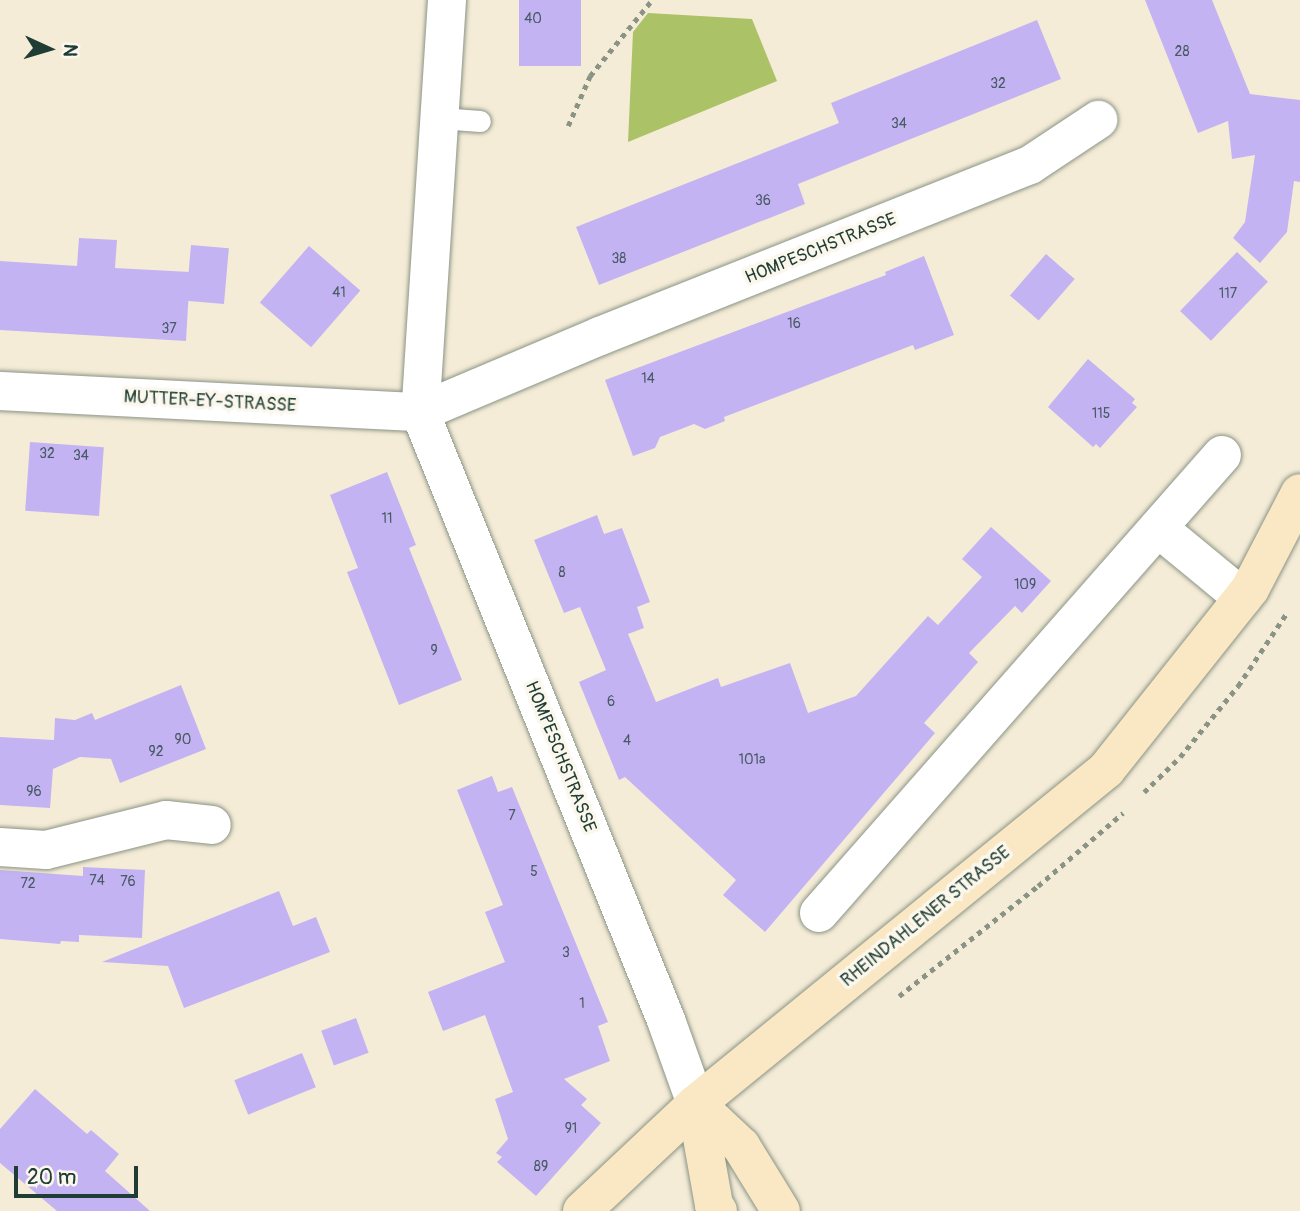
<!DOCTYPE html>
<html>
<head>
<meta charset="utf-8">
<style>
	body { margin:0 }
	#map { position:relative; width:1300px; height:1211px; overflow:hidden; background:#f5ecd7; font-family:Pangolin,sans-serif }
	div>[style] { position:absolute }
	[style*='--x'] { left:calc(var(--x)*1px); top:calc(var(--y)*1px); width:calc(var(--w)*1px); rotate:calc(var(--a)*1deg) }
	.green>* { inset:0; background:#acc266 }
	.building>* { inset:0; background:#c4b3f3; transform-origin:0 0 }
	.path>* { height:4.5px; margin-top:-2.25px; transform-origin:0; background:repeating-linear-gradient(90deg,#8a9486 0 5px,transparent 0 10px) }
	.roads { filter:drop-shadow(0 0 2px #8a9486) drop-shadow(0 0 2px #8a9486) }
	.lane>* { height:21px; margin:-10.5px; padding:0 10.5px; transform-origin:10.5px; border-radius:10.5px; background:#fff }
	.street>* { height:38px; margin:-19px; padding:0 19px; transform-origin:19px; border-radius:19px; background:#fff }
	.secondary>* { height:38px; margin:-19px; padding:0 19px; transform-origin:19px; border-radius:19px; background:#fae7c3 }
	span { translate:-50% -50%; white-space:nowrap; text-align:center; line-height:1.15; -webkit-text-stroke:7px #fbf7ec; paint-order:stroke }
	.number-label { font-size:14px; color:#485a64 }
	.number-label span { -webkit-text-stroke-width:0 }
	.street-label { font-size:18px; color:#1f3d34 }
	.north { position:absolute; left:14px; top:14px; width:70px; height:70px; -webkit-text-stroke:5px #fbf7ec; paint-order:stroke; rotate:94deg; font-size:19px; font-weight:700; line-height:28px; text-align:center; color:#1f3d34 }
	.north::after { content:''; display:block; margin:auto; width:24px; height:32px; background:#1f3d34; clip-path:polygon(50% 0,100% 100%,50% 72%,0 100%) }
	.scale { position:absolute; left:14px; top:1166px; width:124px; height:32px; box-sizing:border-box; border:4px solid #1f3d34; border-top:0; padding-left:9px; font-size:21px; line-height:24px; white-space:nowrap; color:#1f3d34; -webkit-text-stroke:5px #fbf7ec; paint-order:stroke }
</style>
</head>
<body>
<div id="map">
	<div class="green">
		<div style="clip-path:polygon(648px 13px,752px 19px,777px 81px,628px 142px,633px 32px)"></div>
	</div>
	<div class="building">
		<div style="left:519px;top:0;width:62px;height:66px"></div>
		<div style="clip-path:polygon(1145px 0,1212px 0,1250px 94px,1300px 100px,1300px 182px,1294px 181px,1287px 232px,1260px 263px,1233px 238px,1245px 222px,1255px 155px,1232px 159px,1228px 121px,1198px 133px)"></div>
		<div style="clip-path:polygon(1037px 20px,1061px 79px,798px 184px,805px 204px,599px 285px,576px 227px,839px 123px,831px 103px)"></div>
		<div style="clip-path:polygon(79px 238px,117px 240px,115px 268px,190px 272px,186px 341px,0 330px,0 261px,77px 266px)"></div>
		<div style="left:191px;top:245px;width:38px;height:56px;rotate:5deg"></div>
		<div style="left:309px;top:246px;width:68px;height:75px;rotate:41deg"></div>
		<div style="left:1237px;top:252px;width:43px;height:82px;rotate:44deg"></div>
		<div style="left:1046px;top:254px;width:38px;height:55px;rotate:41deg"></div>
		<div style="clip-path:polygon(924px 256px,954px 335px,915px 350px,913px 345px,724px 417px,725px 421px,705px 429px,694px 424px,660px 437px,655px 448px,633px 456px,605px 380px,886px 275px,885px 272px)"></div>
		<div style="clip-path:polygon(1088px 359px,1135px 399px,1132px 403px,1137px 407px,1100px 448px,1096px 444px,1093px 447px,1048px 407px)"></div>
		<div style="left:30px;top:442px;width:74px;height:69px;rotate:4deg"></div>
		<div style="clip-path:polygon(387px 472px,416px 545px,409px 548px,462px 680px,399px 705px,347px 572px,358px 568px,330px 495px)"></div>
		<div style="clip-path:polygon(597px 515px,604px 534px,622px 528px,650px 602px,637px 607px,644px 628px,628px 634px,656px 702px,718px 678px,721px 687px,790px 663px,808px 713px,856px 696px,928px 616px,938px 625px,982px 577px,962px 559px,991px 527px,1051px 581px,1022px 613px,1015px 606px,969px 653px,978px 662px,924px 723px,935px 733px,765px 932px,723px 895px,736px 880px,625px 777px,619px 780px,579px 682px,606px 670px,580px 607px,564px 613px,534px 540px)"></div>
		<div style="clip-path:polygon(181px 685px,206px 749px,120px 783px,111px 759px,80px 757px,53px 769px,50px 808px,0 805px,0 737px,54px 740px,55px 718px,75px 720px,92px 713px,95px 720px)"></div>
		<div style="clip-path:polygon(492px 776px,498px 792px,512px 787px,608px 1022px,598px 1026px,610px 1061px,564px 1079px,587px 1099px,581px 1105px,601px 1123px,536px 1196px,497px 1162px,502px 1157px,496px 1153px,508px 1139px,495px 1099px,513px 1092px,485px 1015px,443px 1031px,428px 992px,505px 962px,485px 912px,503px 905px,457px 790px)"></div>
		<div style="clip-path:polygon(83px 867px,145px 870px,142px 938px,79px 935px,79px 942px,61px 941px,60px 944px,0 939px,0 870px,83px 876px)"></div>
		<div style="clip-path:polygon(279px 891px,293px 926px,316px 917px,330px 952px,184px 1008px,168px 966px,102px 962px)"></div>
		<div style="left:356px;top:1018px;width:37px;height:37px;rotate:70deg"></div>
		<div style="left:302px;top:1053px;width:37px;height:73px;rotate:68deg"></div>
		<div style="clip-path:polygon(35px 1089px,87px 1134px,91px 1130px,119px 1154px,105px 1171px,150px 1211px,57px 1211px,0 1163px,0 1129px)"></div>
	</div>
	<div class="path">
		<div style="--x:568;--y:126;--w:55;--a:-66.3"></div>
		<div style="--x:590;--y:76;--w:98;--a:-50.8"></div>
		<div style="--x:1144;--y:792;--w:50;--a:-44.2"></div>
		<div style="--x:1180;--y:757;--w:92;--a:-50.8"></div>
		<div style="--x:1238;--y:686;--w:87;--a:-56.3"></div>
		<div style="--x:899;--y:996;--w:177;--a:-38.4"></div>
		<div style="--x:1038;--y:886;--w:112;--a:-40.7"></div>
	</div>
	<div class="roads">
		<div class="lane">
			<div style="--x:440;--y:118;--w:40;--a:4.3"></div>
		</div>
		<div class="street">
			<div style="--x:447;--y:0;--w:413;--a:93.7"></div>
			<div style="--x:420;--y:412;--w:656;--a:67.97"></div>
			<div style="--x:666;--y:1020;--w:89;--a:70.3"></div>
			<div style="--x:0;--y:391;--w:421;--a:2.9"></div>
			<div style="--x:420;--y:412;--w:195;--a:-22.9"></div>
			<div style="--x:600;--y:336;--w:463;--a:-21.7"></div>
			<div style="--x:1030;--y:165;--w:82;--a:-33.5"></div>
			<div style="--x:1158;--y:528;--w:110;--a:39.5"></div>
			<div style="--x:0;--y:847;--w:46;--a:3.7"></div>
			<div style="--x:46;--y:850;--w:124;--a:-14"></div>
			<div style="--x:166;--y:820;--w:46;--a:6.2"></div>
			<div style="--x:819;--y:913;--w:610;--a:-48.66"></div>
		</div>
		<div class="secondary">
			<div style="--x:696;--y:1104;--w:62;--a:43"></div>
			<div style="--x:741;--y:1146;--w:76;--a:58.4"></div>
			<div style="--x:696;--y:1104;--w:103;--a:79.9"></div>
			<div style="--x:714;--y:1205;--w:7;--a:56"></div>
			<div style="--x:582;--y:1211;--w:156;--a:-43.2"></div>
			<div style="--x:696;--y:1104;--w:529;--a:-39.17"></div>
			<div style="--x:1106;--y:770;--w:231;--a:-51.5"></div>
			<div style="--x:1250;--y:589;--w:108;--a:-62.5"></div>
		</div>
	</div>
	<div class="number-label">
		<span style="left:533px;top:19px">40</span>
		<span style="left:1182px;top:52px">28</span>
		<span style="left:998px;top:84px">32</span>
		<span style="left:899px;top:124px">34</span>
		<span style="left:763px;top:201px">36</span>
		<span style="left:619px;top:259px">38</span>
		<span style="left:339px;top:293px">41</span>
		<span style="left:1228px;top:294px">117</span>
		<span style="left:794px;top:324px">16</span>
		<span style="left:169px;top:329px">37</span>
		<span style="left:648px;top:379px">14</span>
		<span style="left:1101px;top:414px">115</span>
		<span style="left:47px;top:454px">32</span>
		<span style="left:81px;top:456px">34</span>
		<span style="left:387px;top:519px">11</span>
		<span style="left:562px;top:573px">8</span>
		<span style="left:1025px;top:585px">109</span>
		<span style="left:434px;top:651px">9</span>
		<span style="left:611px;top:702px">6</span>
		<span style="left:183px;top:740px">90</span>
		<span style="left:627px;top:741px">4</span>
		<span style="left:156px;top:752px">92</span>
		<span style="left:752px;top:760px">101a</span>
		<span style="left:34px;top:792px">96</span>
		<span style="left:512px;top:816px">7</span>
		<span style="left:534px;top:872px">5</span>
		<span style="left:97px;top:881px">74</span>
		<span style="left:128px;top:882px">76</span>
		<span style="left:28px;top:884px">72</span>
		<span style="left:566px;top:953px">3</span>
		<span style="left:582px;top:1004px">1</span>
		<span style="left:571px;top:1129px">91</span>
		<span style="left:541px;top:1167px">89</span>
	</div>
	<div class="street-label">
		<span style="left:821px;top:249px;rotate:-22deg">HOMPESCHSTRASSE</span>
		<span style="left:210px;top:402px;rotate:3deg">MUTTER-EY-STRASSE</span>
		<span style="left:560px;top:757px;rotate:68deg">HOMPESCHSTRASSE</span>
		<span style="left:926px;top:917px;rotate:-39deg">RHEINDAHLENER STRASSE</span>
	</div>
	<div class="north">N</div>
	<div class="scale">20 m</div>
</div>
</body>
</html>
